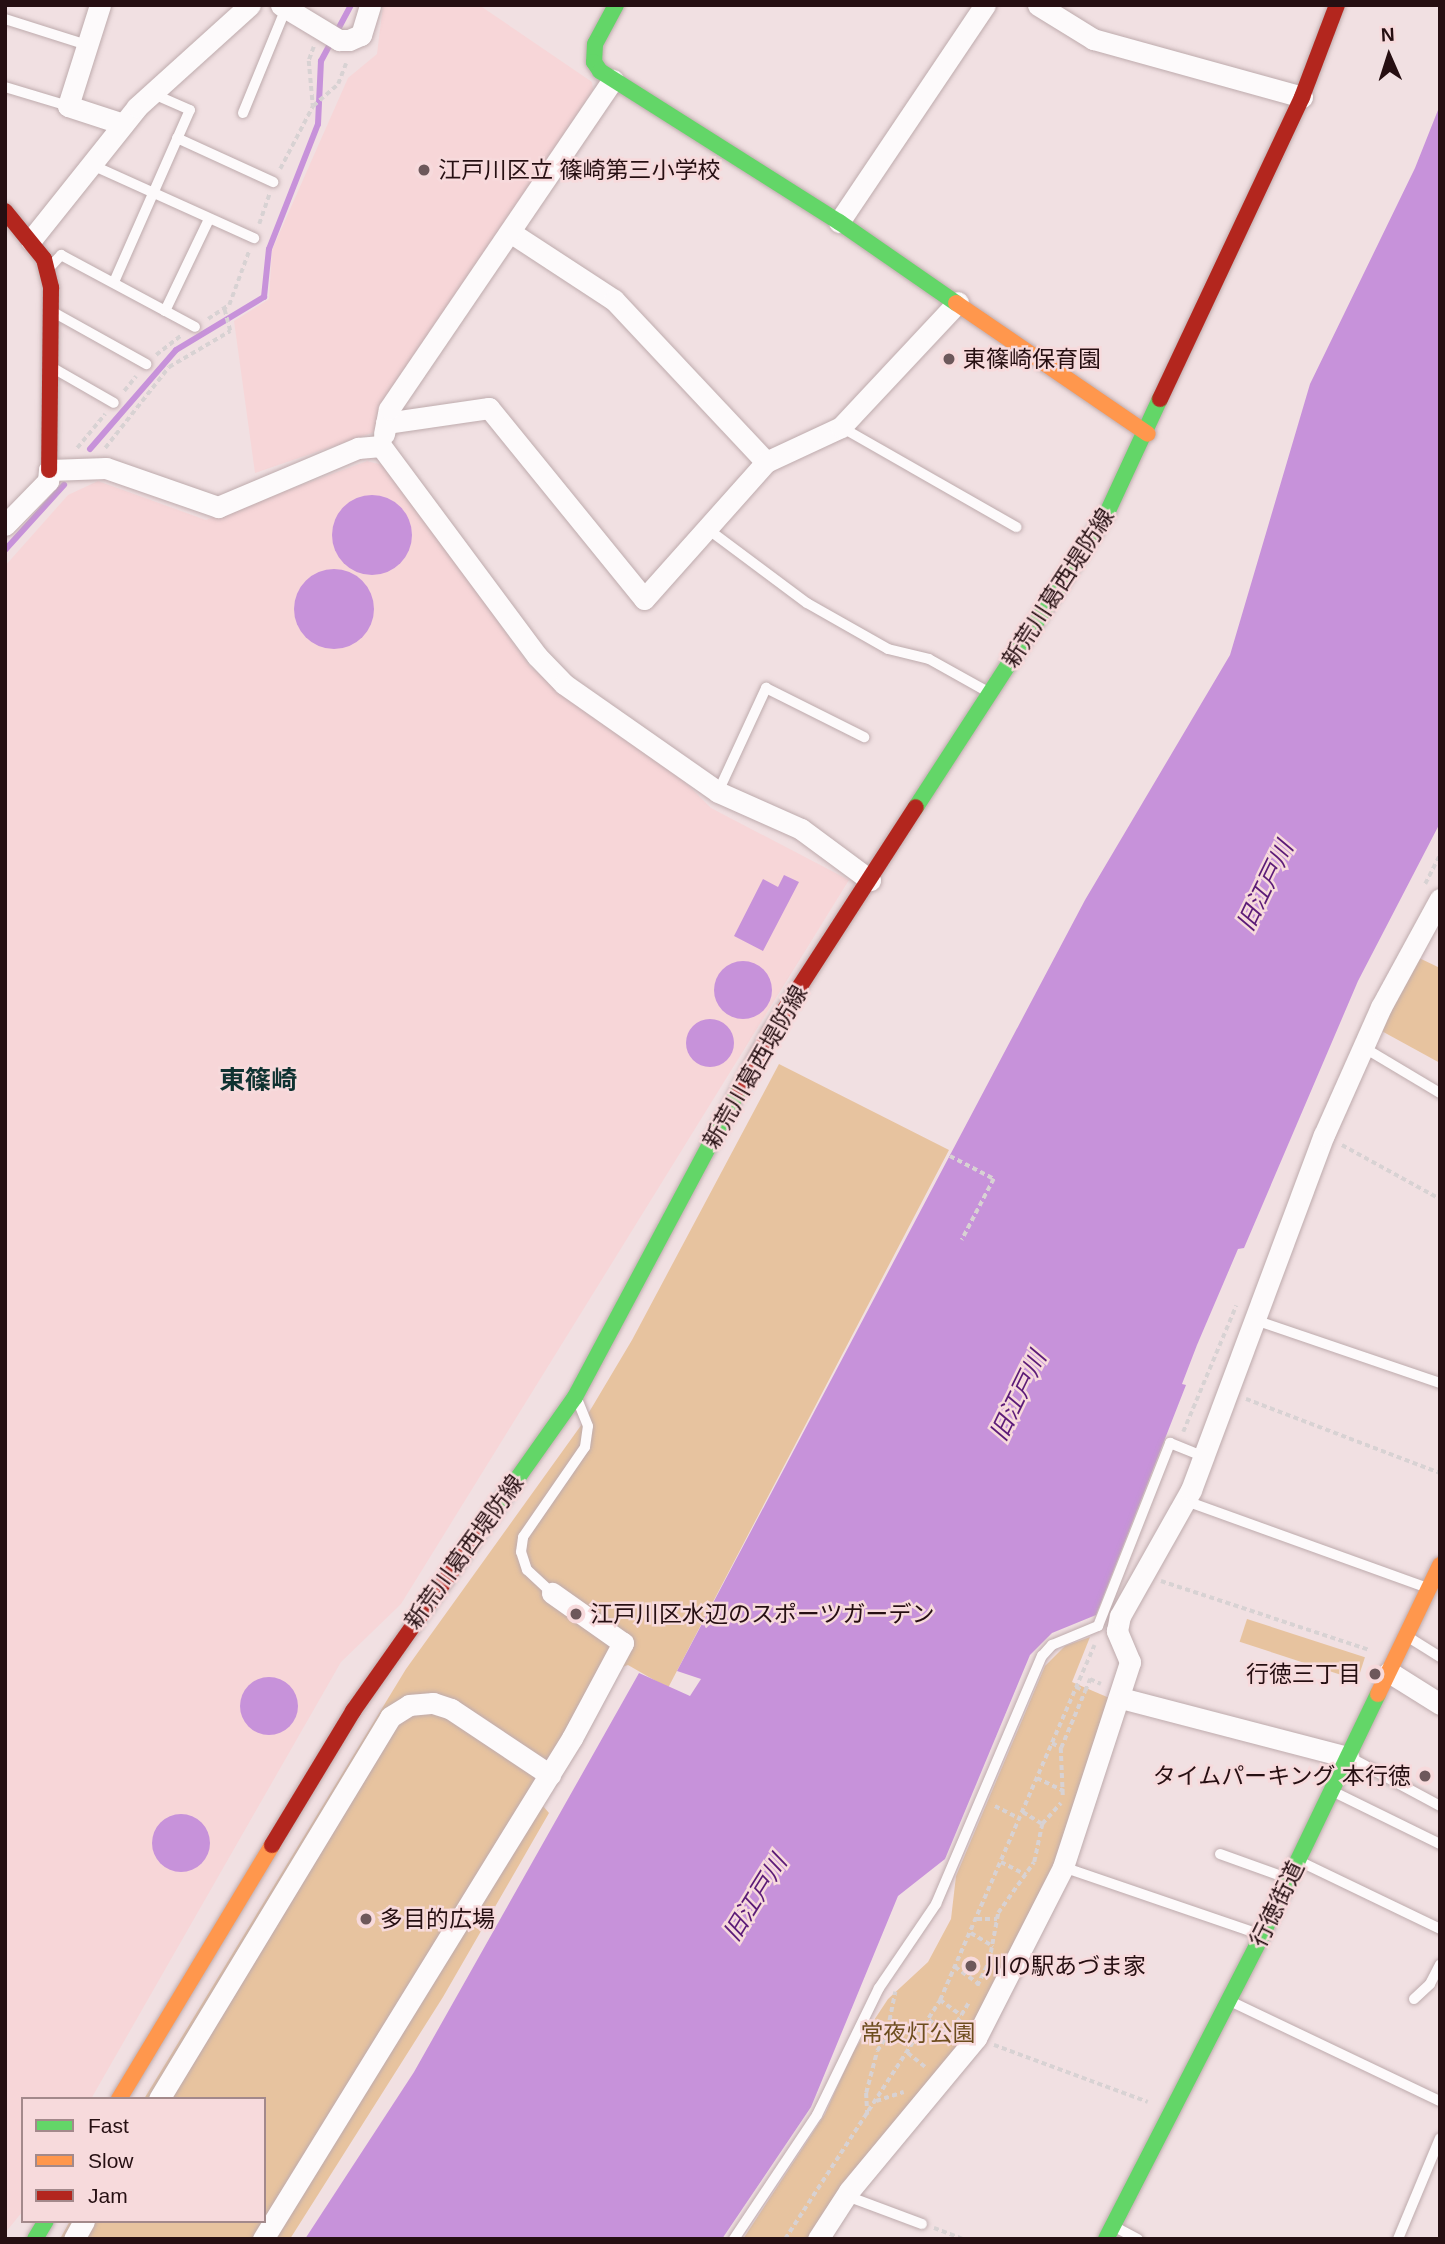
<!DOCTYPE html>
<html>
<head>
<meta charset="utf-8">
<style>
	body { margin:0 }
	#map { position:relative; width:1445px; height:2244px; overflow:hidden; background:#f1e0e2; font-family:Helvetica,"Noto Sans JP",sans-serif }
	div>[style] { position:absolute }
	[style*='--x'] { left:calc(var(--x)*1px); top:calc(var(--y)*1px); width:calc(var(--w)*1px); rotate:calc(var(--a)*1deg) }
	.built>* { inset:0; background:#f7d6d8 }
	.green>* { inset:0; background:#e7c39f; transform-origin:0 0 }
	.water>* { inset:0; background:#c792da }
	.round { border-radius:50% }
	.stream>* { height:6px; margin:-3px; padding:0 3px; transform-origin:3px; border-radius:3px; background:#c792da }
	.path>* { height:3.5px; margin-top:-1.75px; transform-origin:0; background:repeating-linear-gradient(90deg,#d8d2d3 0 5px,transparent 0 8.5px) }
	.roads { filter:drop-shadow(0 0 2px #beabad) drop-shadow(0 0 2px #beabad) }
	.lane>* { height:10px; margin:-5px; padding:0 5px; transform-origin:5px; border-radius:5px; background:#fdfafb }
	.street>* { height:21px; margin:-10.5px; padding:0 10.5px; transform-origin:10.5px; border-radius:10.5px; background:#fdfafb }
	.fast>* { height:16px; margin:-8px; padding:0 8px; transform-origin:8px; border-radius:8px; background:#63d668 }
	.slow>* { height:16px; margin:-8px; padding:0 8px; transform-origin:8px; border-radius:8px; background:#ff974d }
	.jam>* { height:16px; margin:-8px; padding:0 8px; transform-origin:8px; border-radius:8px; background:#b3261e }
	.dots>* { width:19px; height:19px; translate:-50% -50%; box-sizing:border-box; border:4px solid #f7dadc; border-radius:50% }
	span { translate:-50% -50%; white-space:nowrap; text-align:center; line-height:1.15; -webkit-text-stroke:5px #f7dadc; paint-order:stroke }
	.poi-label { font-size:23px; color:#260f12 }
	.left { translate:0 -50%; text-align:left }
	.right { translate:-100% -50%; text-align:right }
	.street-label { font-size:23px; color:#260f12 }
	.park-label { font-size:23px; color:#6d4d1e }
	.water-label { font-size:24px; color:#5b1a77; font-style:italic }
	.quarter-label { font-size:26px; color:#0f3231; font-weight:700 }
	.frame { position:absolute; inset:0; border:7px solid #260f12; pointer-events:none }
	.legend { position:absolute; left:21px; top:2097px; width:245px; height:126px; box-sizing:border-box; background:#f7dadc; border:2px solid #a3898b; margin:0; padding:9px 12px; list-style:none; font-size:21px; color:#260f12 }
	.legend li { display:flex; align-items:center; gap:14px; height:35px }
	.legend b { width:35px; border:2px solid #a3898b }
	.north { position:absolute; left:1354px; top:21px; width:70px; height:70px; -webkit-text-stroke:5px #f7dadc; paint-order:stroke; rotate:357deg; font-size:19px; font-weight:700; line-height:28px; text-align:center; color:#260f12 }
	.north::after { content:''; display:block; margin:auto; width:24px; height:32px; background:#260f12; clip-path:polygon(50% 0,100% 100%,50% 72%,0 100%) }
</style>
</head>
<body>
<div id="map">
	<div class="built">
		<div style="clip-path:polygon(383px 5px,479px 5px,592px 82px,593px 90px,380px 413px,381px 430px,255px 473px,234px 321px,269px 299px,272px 250px,348px 78px,377px 54px)"></div>
		<div style="clip-path:polygon(367px 461px,387px 466px,531px 668px,686px 783px,711px 808px,849px 880px,401px 1604px,341px 1662px,91px 2099px,23px 2099px,23px 2211px,5px 2233px,5px 566px,68px 495px,98px 481px,206px 520px)"></div>
	</div>
	<div class="green">
		<div style="clip-path:polygon(1417px 957px,1440px 968px,1440px 1063px,1378px 1029px)"></div>
		<div style="clip-path:polygon(779px 1064px,949px 1150px,668px 1688px,628px 1665px,622px 1667px,543px 1806px,549px 1813px,443px 1997px,290px 2239px,60px 2239px,70px 2221px,264px 2221px,264px 2099px,144px 2099px,406px 1669px,582px 1424px,632px 1340px)"></div>
		<div style="left:1247px;top:1619px;width:124px;height:24px;rotate:18deg"></div>
		<div style="clip-path:polygon(1090px 1637px,1072px 1682px,1114px 1700px,1088px 1780px,1034px 1913px,974px 2030px,811px 2239px,743px 2239px,825px 2114px,853px 2052px,888px 1999px,928px 1962px,951px 1919px,956px 1876px,1045px 1666px,1065px 1646px)"></div>
	</div>
	<div class="water">
		<div style="clip-path:polygon(1440px 105px,1440px 823px,1358px 981px,1244px 1248px,1238px 1249px,1197px 1345px,1182px 1384px,1186px 1385px,1096px 1615px,1052px 1633px,1030px 1655px,945px 1859px,898px 1896px,811px 2107px,722px 2239px,305px 2239px,414px 2072px,639px 1673px,690px 1696px,701px 1679px,677px 1671px,1085px 900px,1230px 655px,1310px 384px,1415px 168px)"></div>
		<div class="round" style="left:332px;top:495px;width:80px;height:80px"></div>
		<div class="round" style="left:294px;top:569px;width:80px;height:80px"></div>
		<div style="clip-path:polygon(784px 875px,799px 882px,763px 951px,734px 936px,763px 879px,778px 887px)"></div>
		<div class="round" style="left:714px;top:961px;width:58px;height:58px"></div>
		<div class="round" style="left:686px;top:1019px;width:48px;height:48px"></div>
		<div class="round" style="left:240px;top:1677px;width:58px;height:58px"></div>
		<div class="round" style="left:152px;top:1814px;width:58px;height:58px"></div>
	</div>
	<div class="stream">
		<div style="--x:90;--y:449;--w:131;--a:-49"></div>
		<div style="--x:176;--y:350;--w:103;--a:-31.1"></div>
		<div style="--x:264;--y:297;--w:48;--a:-84.1"></div>
		<div style="--x:269;--y:249;--w:134;--a:-68.6"></div>
		<div style="--x:318;--y:124;--w:63;--a:-87.3"></div>
		<div style="--x:321;--y:61;--w:64;--a:-61.8"></div>
		<div style="--x:5;--y:550;--w:88;--a:-47.8"></div>
	</div>
	<div class="path">
		<div style="--x:314;--y:47;--w:15;--a:110"></div>
		<div style="--x:309;--y:61;--w:45;--a:84.9"></div>
		<div style="--x:313;--y:106;--w:33;--a:-41"></div>
		<div style="--x:338;--y:84;--w:22;--a:-69"></div>
		<div style="--x:280;--y:169;--w:71;--a:-62.4"></div>
		<div style="--x:259;--y:224;--w:31;--a:-71"></div>
		<div style="--x:208;--y:319;--w:25;--a:-34"></div>
		<div style="--x:229;--y:305;--w:58;--a:-69.7"></div>
		<div style="--x:156;--y:355;--w:31;--a:-38"></div>
		<div style="--x:124;--y:391;--w:19;--a:-51"></div>
		<div style="--x:77;--y:448;--w:44;--a:-50.5"></div>
		<div style="--x:105;--y:448;--w:103;--a:-51.7"></div>
		<div style="--x:169;--y:367;--w:71;--a:-30.5"></div>
		<div style="--x:230;--y:331;--w:23;--a:-105"></div>
		<div style="--x:1425;--y:884;--w:33;--a:-63"></div>
		<div style="--x:1342;--y:1145;--w:112;--a:28.9"></div>
		<div style="--x:950;--y:1156;--w:50;--a:27.6"></div>
		<div style="--x:994;--y:1179;--w:69;--a:117.7"></div>
		<div style="--x:1246;--y:1399;--w:208;--a:20.9"></div>
		<div style="--x:1183;--y:1432;--w:137;--a:-67.2"></div>
		<div style="--x:1161;--y:1581;--w:220;--a:18.3"></div>
		<div style="--x:1076;--y:1687;--w:10;--a:24"></div>
		<div style="--x:1085;--y:1691;--w:13;--a:-67"></div>
		<div style="--x:1090;--y:1679;--w:12;--a:24"></div>
		<div style="--x:1052;--y:1743;--w:10;--a:29"></div>
		<div style="--x:1061;--y:1748;--w:48;--a:87.6"></div>
		<div style="--x:1061;--y:1748;--w:62;--a:-67.2"></div>
		<div style="--x:1037;--y:1778;--w:30;--a:26"></div>
		<div style="--x:995;--y:1806;--w:27;--a:27"></div>
		<div style="--x:1023;--y:1812;--w:22;--a:32"></div>
		<div style="--x:1001;--y:1862;--w:28;--a:27"></div>
		<div style="--x:977;--y:1919;--w:20;--a:0"></div>
		<div style="--x:971;--y:1933;--w:26;--a:31"></div>
		<div style="--x:955;--y:1967;--w:28;--a:35"></div>
		<div style="--x:977;--y:1986;--w:28;--a:-64"></div>
		<div style="--x:989;--y:1961;--w:49;--a:-79.4"></div>
		<div style="--x:998;--y:1913;--w:62;--a:-54.8"></div>
		<div style="--x:1034;--y:1862;--w:39;--a:-78"></div>
		<div style="--x:1042;--y:1824;--w:28;--a:-48"></div>
		<div style="--x:940;--y:2000;--w:26;--a:36"></div>
		<div style="--x:929;--y:2020;--w:24;--a:35"></div>
		<div style="--x:948;--y:2037;--w:41;--a:-59"></div>
		<div style="--x:994;--y:2045;--w:164;--a:20.3"></div>
		<div style="--x:908;--y:2053;--w:22;--a:39"></div>
		<div style="--x:876;--y:2101;--w:29;--a:-18"></div>
		<div style="--x:867;--y:2115;--w:22;--a:-93"></div>
		<div style="--x:866;--y:2093;--w:43;--a:-75.3"></div>
		<div style="--x:877;--y:2051;--w:17;--a:-57"></div>
		<div style="--x:886;--y:2037;--w:46;--a:-78.7"></div>
		<div style="--x:934;--y:2228;--w:30;--a:21"></div>
		<div style="--x:785;--y:2239;--w:285;--a:-57"></div>
		<div style="--x:940;--y:2000;--w:387;--a:-66.5"></div>
	</div>
	<div class="roads">
		<div class="lane">
			<div style="--x:5;--y:19;--w:86;--a:17.6"></div>
			<div style="--x:5;--y:87;--w:66;--a:16.8"></div>
			<div style="--x:243;--y:113;--w:113;--a:-67.7"></div>
			<div style="--x:177;--y:138;--w:106;--a:24.6"></div>
			<div style="--x:92;--y:165;--w:178;--a:24.3"></div>
			<div style="--x:49;--y:268;--w:18;--a:-47"></div>
			<div style="--x:61;--y:255;--w:152;--a:28.2"></div>
			<div style="--x:114;--y:282;--w:188;--a:-66.2"></div>
			<div style="--x:190;--y:110;--w:43;--a:-156.4"></div>
			<div style="--x:165;--y:311;--w:102;--a:-64.4"></div>
			<div style="--x:53;--y:312;--w:107;--a:29.2"></div>
			<div style="--x:53;--y:368;--w:70;--a:29.8"></div>
			<div style="--x:841;--y:427;--w:202;--a:29.7"></div>
			<div style="--x:705;--y:527;--w:127;--a:36.7"></div>
			<div style="--x:807;--y:603;--w:93;--a:29.6"></div>
			<div style="--x:888;--y:649;--w:42;--a:13.7"></div>
			<div style="--x:929;--y:659;--w:68;--a:29.2"></div>
			<div style="--x:718;--y:792;--w:115;--a:-65.2"></div>
			<div style="--x:766;--y:688;--w:110;--a:26.6"></div>
			<div style="--x:1363;--y:1047;--w:90;--a:30.9"></div>
			<div style="--x:1255;--y:1320;--w:195;--a:18.8"></div>
			<div style="--x:1186;--y:1501;--w:256;--a:19.8"></div>
			<div style="--x:552;--y:1593;--w:34;--a:-137"></div>
			<div style="--x:527;--y:1570;--w:19;--a:-108"></div>
			<div style="--x:521;--y:1552;--w:15;--a:-82"></div>
			<div style="--x:523;--y:1537;--w:109;--a:-55.4"></div>
			<div style="--x:585;--y:1447;--w:21;--a:-82"></div>
			<div style="--x:588;--y:1426;--w:29;--a:-112"></div>
			<div style="--x:1408;--y:1637;--w:38;--a:32"></div>
			<div style="--x:1351;--y:1758;--w:101;--a:28.3"></div>
			<div style="--x:1334;--y:1792;--w:118;--a:26.1"></div>
			<div style="--x:1220;--y:1854;--w:71;--a:19.7"></div>
			<div style="--x:1301;--y:1862;--w:154;--a:25.7"></div>
			<div style="--x:1063;--y:1867;--w:207;--a:18.9"></div>
			<div style="--x:1414;--y:1999;--w:22;--a:-43"></div>
			<div style="--x:1430;--y:1984;--w:22;--a:-63"></div>
			<div style="--x:1232;--y:2002;--w:230;--a:25.5"></div>
			<div style="--x:847;--y:2196;--w:80;--a:20.5"></div>
			<div style="--x:1115;--y:2227;--w:26;--a:28"></div>
			<div style="--x:734;--y:2239;--w:149;--a:-56.2"></div>
			<div style="--x:817;--y:2115;--w:141;--a:-64"></div>
			<div style="--x:879;--y:1988;--w:102;--a:-55.8"></div>
			<div style="--x:936;--y:1904;--w:270;--a:-66.9"></div>
			<div style="--x:1042;--y:1656;--w:15;--a:-48"></div>
			<div style="--x:1052;--y:1645;--w:50;--a:-22.4"></div>
			<div style="--x:1098;--y:1626;--w:197;--a:-68.5"></div>
			<div style="--x:1170;--y:1443;--w:37;--a:22"></div>
			<div style="--x:1398;--y:2239;--w:109;--a:-67.4"></div>
		</div>
		<div class="street">
			<div style="--x:100;--y:5;--w:106;--a:107.6"></div>
			<div style="--x:68;--y:106;--w:58;--a:18.1"></div>
			<div style="--x:281;--y:5;--w:68;--a:31.1"></div>
			<div style="--x:339;--y:40;--w:10;--a:0"></div>
			<div style="--x:349;--y:40;--w:13;--a:-23"></div>
			<div style="--x:361;--y:35;--w:31;--a:-73"></div>
			<div style="--x:1038;--y:5;--w:65;--a:31.7"></div>
			<div style="--x:1093;--y:39;--w:217;--a:15.5"></div>
			<div style="--x:839;--y:222;--w:262;--a:-56.1"></div>
			<div style="--x:510;--y:232;--w:124;--a:33.2"></div>
			<div style="--x:614;--y:300;--w:222;--a:46.8"></div>
			<div style="--x:31;--y:240;--w:170;--a:-51.4"></div>
			<div style="--x:137;--y:107;--w:152;--a:-42.1"></div>
			<div style="--x:386;--y:423;--w:104;--a:-8.3"></div>
			<div style="--x:489;--y:408;--w:246;--a:50.9"></div>
			<div style="--x:644;--y:599;--w:183;--a:-48.3"></div>
			<div style="--x:766;--y:462;--w:83;--a:-25"></div>
			<div style="--x:841;--y:427;--w:171;--a:-46.9"></div>
			<div style="--x:384;--y:434;--w:25;--a:-79"></div>
			<div style="--x:389;--y:409;--w:398;--a:-55.8"></div>
			<div style="--x:5;--y:525;--w:62;--a:-45.7"></div>
			<div style="--x:48;--y:481;--w:11;--a:-85"></div>
			<div style="--x:49;--y:470;--w:57;--a:-2"></div>
			<div style="--x:106;--y:468;--w:119;--a:19.2"></div>
			<div style="--x:218;--y:507;--w:152;--a:-22.9"></div>
			<div style="--x:358;--y:448;--w:23;--a:-5"></div>
			<div style="--x:381;--y:446;--w:262;--a:53.4"></div>
			<div style="--x:537;--y:656;--w:39;--a:46"></div>
			<div style="--x:564;--y:684;--w:188;--a:35"></div>
			<div style="--x:718;--y:792;--w:91;--a:24"></div>
			<div style="--x:801;--y:829;--w:86;--a:36.5"></div>
			<div style="--x:1389;--y:1672;--w:60;--a:32.1"></div>
			<div style="--x:1121;--y:1698;--w:235;--a:14.6"></div>
			<div style="--x:159;--y:2099;--w:446;--a:-58.8"></div>
			<div style="--x:390;--y:1717;--w:22;--a:-32"></div>
			<div style="--x:409;--y:1705;--w:24;--a:-5"></div>
			<div style="--x:433;--y:1703;--w:19;--a:18"></div>
			<div style="--x:451;--y:1709;--w:119;--a:33.7"></div>
			<div style="--x:74;--y:2239;--w:21;--a:-61"></div>
			<div style="--x:263;--y:2239;--w:589;--a:-58.34"></div>
			<div style="--x:572;--y:1738;--w:108;--a:-61.8"></div>
			<div style="--x:623;--y:1643;--w:87;--a:-144.8"></div>
			<div style="--x:818;--y:2239;--w:57;--a:-57.1"></div>
			<div style="--x:849;--y:2191;--w:199;--a:-50.3"></div>
			<div style="--x:976;--y:2038;--w:192;--a:-63"></div>
			<div style="--x:1063;--y:1867;--w:216;--a:-71.9"></div>
			<div style="--x:1130;--y:1662;--w:34;--a:-113"></div>
			<div style="--x:1117;--y:1631;--w:15;--a:-79"></div>
			<div style="--x:1120;--y:1616;--w:145;--a:-60.6"></div>
			<div style="--x:1191;--y:1490;--w:379;--a:-69.5"></div>
			<div style="--x:1324;--y:1135;--w:140;--a:-66"></div>
			<div style="--x:1381;--y:1007;--w:123;--a:-61.4"></div>
		</div>
		<div class="fast">
			<div style="--x:616;--y:5;--w:44;--a:118.3"></div>
			<div style="--x:595;--y:44;--w:18;--a:93"></div>
			<div style="--x:594;--y:62;--w:11;--a:56"></div>
			<div style="--x:600;--y:71;--w:283;--a:32.3"></div>
			<div style="--x:839;--y:222;--w:142;--a:34.7"></div>
			<div style="--x:916;--y:807;--w:351;--a:-57"></div>
			<div style="--x:1107;--y:513;--w:126;--a:-65.1"></div>
			<div style="--x:478;--y:1534;--w:168;--a:-54.7"></div>
			<div style="--x:575;--y:1397;--w:350;--a:-61.9"></div>
			<div style="--x:35;--y:2239;--w:21;--a:-59"></div>
			<div style="--x:1106;--y:2239;--w:342;--a:-62.8"></div>
			<div style="--x:1262;--y:1935;--w:267;--a:-64.3"></div>
		</div>
		<div class="slow">
			<div style="--x:956;--y:303;--w:232;--a:34.3"></div>
			<div style="--x:1378;--y:1694;--w:143;--a:-64.3"></div>
			<div style="--x:119;--y:2099;--w:297;--a:-58.9"></div>
		</div>
		<div class="jam">
			<div style="--x:5;--y:211;--w:62;--a:50.9"></div>
			<div style="--x:44;--y:259;--w:30;--a:76"></div>
			<div style="--x:51;--y:288;--w:182;--a:90.6"></div>
			<div style="--x:1160;--y:399;--w:334;--a:-64.8"></div>
			<div style="--x:1302;--y:97;--w:98;--a:-69.2"></div>
			<div style="--x:740;--y:1088;--w:61;--a:-61.8"></div>
			<div style="--x:769;--y:1034;--w:270;--a:-57.1"></div>
			<div style="--x:272;--y:1845;--w:157;--a:-58.8"></div>
			<div style="--x:353;--y:1711;--w:217;--a:-54.8"></div>
		</div>
	</div>
	<div class="dots">
		<div style="left:424px;top:170px;background:#6d585b"></div>
		<div style="left:949px;top:359px;background:#6d585b"></div>
		<div style="left:576px;top:1614px;background:#6d585b"></div>
		<div style="left:1375px;top:1674px;background:#6d585b"></div>
		<div style="left:1425px;top:1776px;background:#6d585b"></div>
		<div style="left:366px;top:1919px;background:#6d585b"></div>
		<div style="left:971px;top:1966px;background:#6d585b"></div>
	</div>
	<div class="poi-label">
		<span class="left" style="left:438px;top:170px">江戸川区立 篠崎第三小学校</span>
		<span class="left" style="left:963px;top:359px">東篠崎保育園</span>
		<span class="left" style="left:590px;top:1614px">江戸川区水辺のスポーツガーデン</span>
		<span class="right" style="left:1361px;top:1674px">行徳三丁目</span>
		<span class="right" style="left:1411px;top:1776px">タイムパーキング 本行徳</span>
		<span class="left" style="left:380px;top:1919px">多目的広場</span>
		<span class="left" style="left:985px;top:1966px">川の駅あづま家</span>
	</div>
	<div class="street-label">
		<span style="left:1058px;top:588px;rotate:-57deg">新荒川葛西堤防線</span>
		<span style="left:755px;top:1067px;rotate:-60deg">新荒川葛西堤防線</span>
		<span style="left:464px;top:1552px;rotate:-54deg">新荒川葛西堤防線</span>
		<span style="left:1277px;top:1904px;rotate:-64deg">行徳街道</span>
	</div>
	<div class="park-label">
		<span style="left:918px;top:2033px">常夜灯公園</span>
	</div>
	<div class="water-label">
		<span style="left:1265px;top:886px;rotate:-64deg">旧江戸川</span>
		<span style="left:1018px;top:1396px;rotate:-64deg">旧江戸川</span>
		<span style="left:755px;top:1898px;rotate:-58deg">旧江戸川</span>
	</div>
	<div class="quarter-label">
		<span style="left:258px;top:1081px">東篠崎</span>
	</div>
	<div class="frame"></div>
	<ul class="legend">
	<li><b style="height:9px;background:#63d668"></b>Fast</li>
	<li><b style="height:9px;background:#ff974d"></b>Slow</li>
	<li><b style="height:9px;background:#b3261e"></b>Jam</li>
	</ul>
	<div class="north">N</div>
</div>
</body>
</html>
